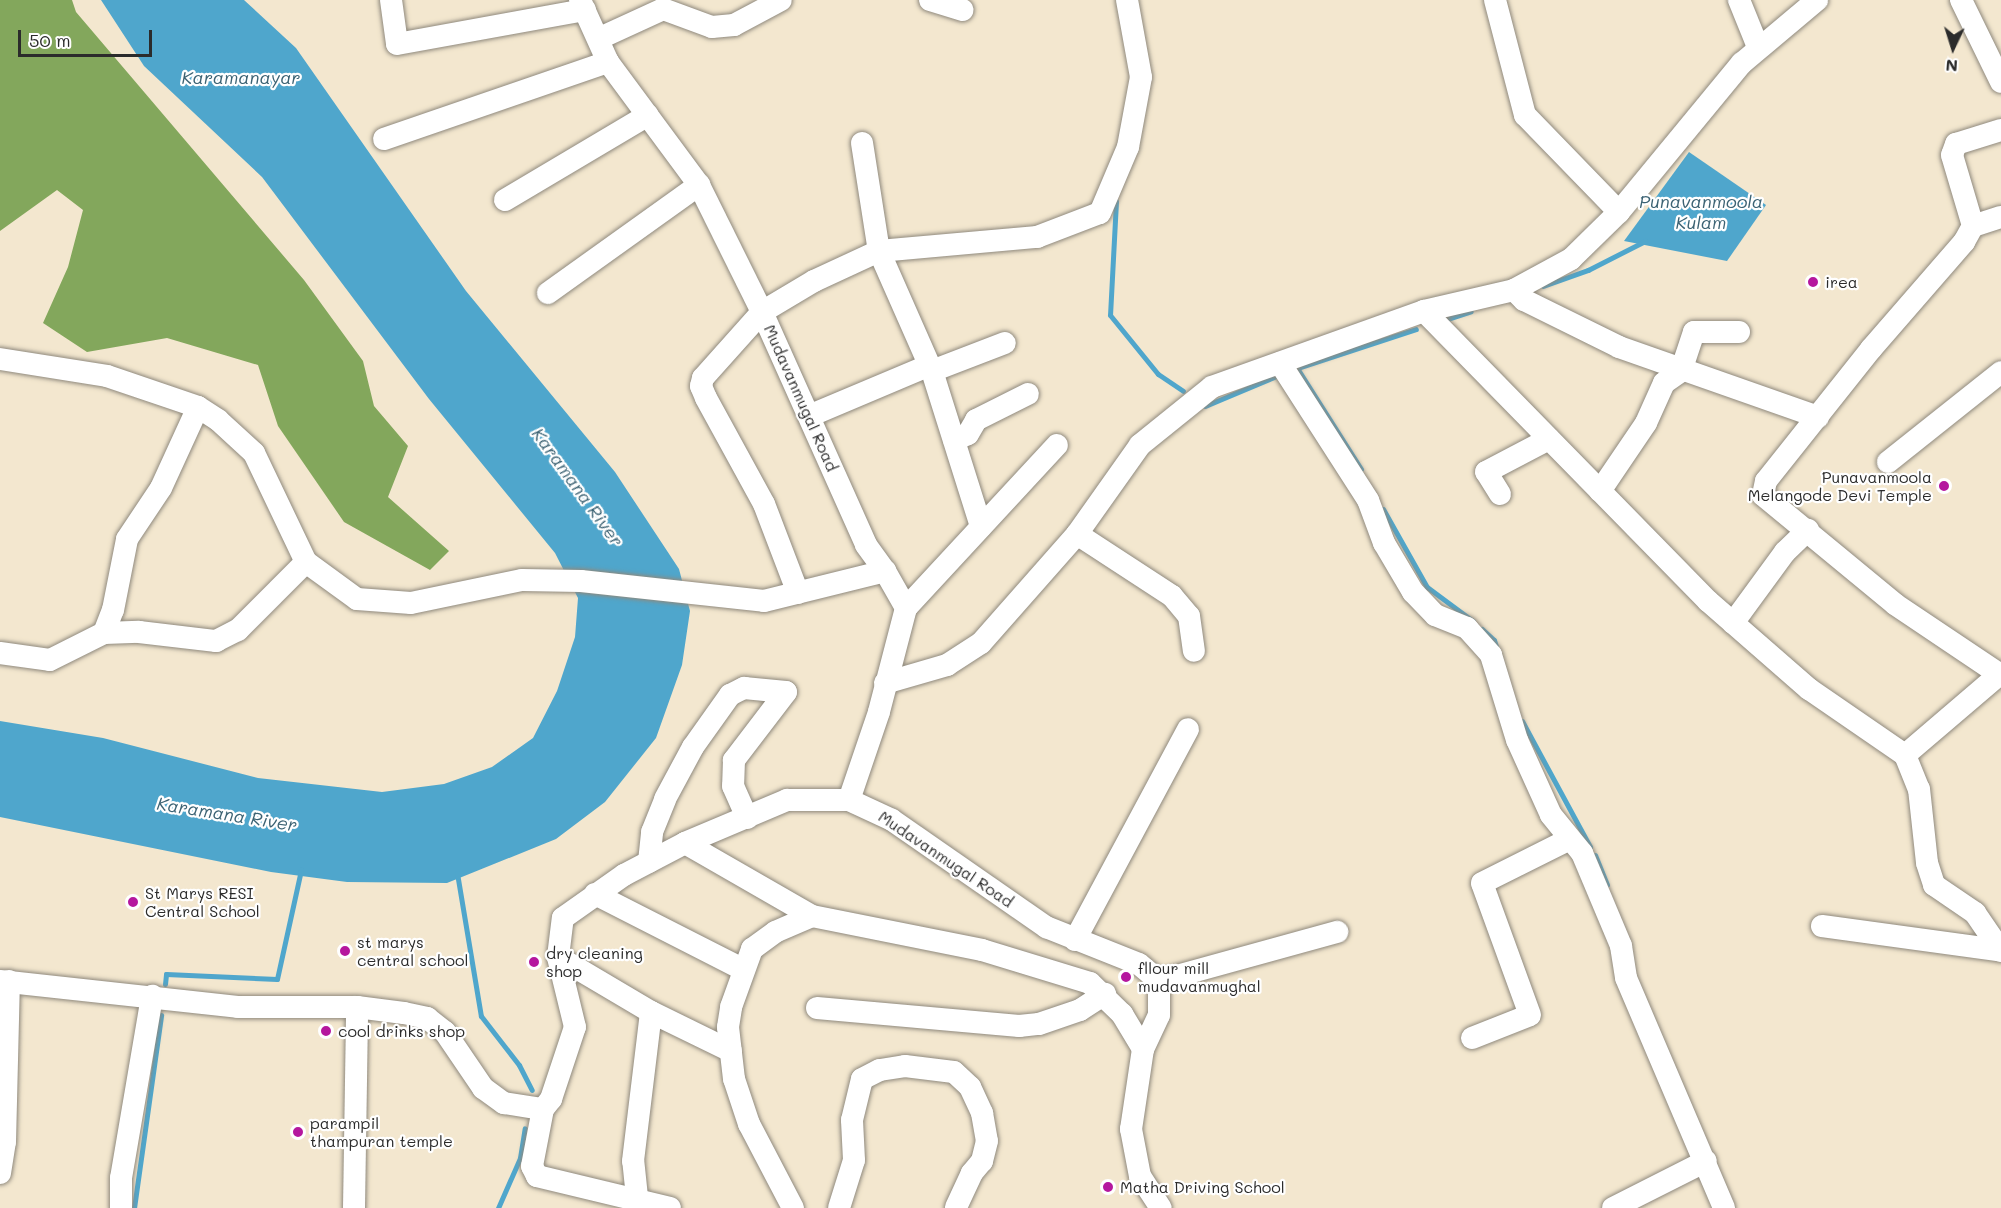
<!DOCTYPE html>
<html>
<head>
<meta charset="utf-8">
<style>
	body { margin:0 }
	#map { position:relative; width:2001px; height:1208px; overflow:hidden; background:#f3e7cf; font-family:Mali,sans-serif }
	div>[style] { position:absolute }
	[style*='--x'] { left:calc(var(--x)*1px); top:calc(var(--y)*1px); width:calc(var(--w)*1px); rotate:calc(var(--a)*1deg) }
	.forest>* { inset:0; background:#83a75c }
	.water>* { inset:0; background:#4fa6cc }
	.stream>* { height:5px; margin:-2.5px; padding:0 2.5px; transform-origin:2.5px; border-radius:2.5px; background:#4fa6cc }
	.roads { filter:drop-shadow(0 0 2px #8f897d) drop-shadow(0 0 2px #8f897d) }
	.minor>* { height:22px; margin:-11px; padding:0 11px; transform-origin:11px; border-radius:11px; background:#fff }
	.dots>* { width:16px; height:16px; translate:-50% -50%; box-sizing:border-box; border:3px solid #fff; border-radius:50% }
	span { translate:-50% -50%; white-space:nowrap; text-align:center; line-height:1.15; -webkit-text-stroke:4.5px #fff; paint-order:stroke }
	.poi-label { font-size:16px; color:#2b2b2b }
	.left { translate:0 -50%; text-align:left }
	.right { translate:-100% -50%; text-align:right }
	.street-label { font-size:16px; color:#2b2b2b }
	.water-label { font-size:18px; color:#3b6273; font-style:italic }
	.north { position:absolute; left:1923px; top:18px; width:60px; height:60px; -webkit-text-stroke:4px #fff; paint-order:stroke; rotate:184deg; font-size:16px; font-weight:700; line-height:24px; text-align:center; color:#2b2b2b }
	.north::after { content:''; display:block; margin:auto; width:21px; height:27px; background:#2b2b2b; clip-path:polygon(50% 0,100% 100%,50% 72%,0 100%) }
	.scale { position:absolute; left:18px; top:30px; width:134px; height:27px; box-sizing:border-box; border:3px solid #2b2b2b; border-top:0; padding-left:8px; font-size:18px; line-height:21px; white-space:nowrap; color:#2b2b2b; -webkit-text-stroke:4px #fff; paint-order:stroke }
</style>
</head>
<body>
<div id="map">
	<div class="forest">
		<div style="clip-path:polygon(0 0,72px 0,76px 12px,304px 280px,363px 361px,374px 406px,408px 446px,388px 497px,449px 551px,430px 570px,344px 522px,278px 426px,258px 365px,167px 338px,87px 352px,43px 323px,68px 267px,83px 210px,57px 190px,0 231px)"></div>
	</div>
	<div class="water">
		<div style="clip-path:polygon(101px 0,244px 0,296px 48px,466px 291px,615px 472px,679px 569px,690px 611px,682px 665px,656px 738px,605px 802px,556px 839px,447px 883px,347px 882px,271px 872px,0 817px,0 721px,103px 738px,258px 778px,382px 792px,444px 784px,492px 767px,533px 738px,557px 691px,575px 637px,578px 598px,555px 553px,429px 399px,262px 177px,144px 66px)"></div>
		<div style="clip-path:polygon(1689px 152px,1766px 205px,1727px 261px,1624px 241px)"></div>
	</div>
	<div class="stream">
		<div style="--x:1116;--y:201;--w:114;--a:93"></div>
		<div style="--x:1110;--y:315;--w:76;--a:50.9"></div>
		<div style="--x:1158;--y:374;--w:30;--a:34"></div>
		<div style="--x:1543;--y:286;--w:48;--a:-19.6"></div>
		<div style="--x:1588;--y:270;--w:64;--a:-27"></div>
		<div style="--x:1444;--y:320;--w:28;--a:-18"></div>
		<div style="--x:1205;--y:406;--w:75;--a:-22.8"></div>
		<div style="--x:1361;--y:469;--w:120;--a:-122.4"></div>
		<div style="--x:1297;--y:368;--w:125;--a:-18.1"></div>
		<div style="--x:1383;--y:509;--w:90;--a:60.6"></div>
		<div style="--x:1427;--y:587;--w:57;--a:36.5"></div>
		<div style="--x:1482;--y:629;--w:16;--a:43"></div>
		<div style="--x:1494;--y:640;--w:10;--a:73"></div>
		<div style="--x:1522;--y:721;--w:143;--a:61.6"></div>
		<div style="--x:1595;--y:855;--w:32;--a:68"></div>
		<div style="--x:457;--y:873;--w:145;--a:80.5"></div>
		<div style="--x:481;--y:1016;--w:62;--a:52.2"></div>
		<div style="--x:519;--y:1065;--w:28;--a:63"></div>
		<div style="--x:165;--y:984;--w:10;--a:-84"></div>
		<div style="--x:166;--y:974;--w:111;--a:2.6"></div>
		<div style="--x:277;--y:979;--w:112;--a:-77.6"></div>
		<div style="--x:134;--y:1208;--w:195;--a:-82"></div>
		<div style="--x:498;--y:1208;--w:55;--a:-66.3"></div>
		<div style="--x:520;--y:1158;--w:30;--a:-81"></div>
	</div>
	<div class="roads">
		<div class="minor">
			<div style="--x:391;--y:0;--w:44;--a:82.2"></div>
			<div style="--x:397;--y:44;--w:191;--a:-10.3"></div>
			<div style="--x:580;--y:0;--w:68;--a:65.7"></div>
			<div style="--x:608;--y:62;--w:153;--a:53.5"></div>
			<div style="--x:699;--y:185;--w:142;--a:63.6"></div>
			<div style="--x:762;--y:312;--w:255;--a:65.9"></div>
			<div style="--x:866;--y:545;--w:32;--a:54"></div>
			<div style="--x:930;--y:0;--w:34;--a:17"></div>
			<div style="--x:1495;--y:0;--w:119;--a:75.4"></div>
			<div style="--x:1525;--y:115;--w:135;--a:45.9"></div>
			<div style="--x:1739;--y:0;--w:51;--a:68"></div>
			<div style="--x:1961;--y:0;--w:91;--a:64"></div>
			<div style="--x:600;--y:38;--w:69;--a:-24.7"></div>
			<div style="--x:663;--y:9;--w:52;--a:20.2"></div>
			<div style="--x:712;--y:27;--w:22;--a:-5"></div>
			<div style="--x:734;--y:25;--w:53;--a:-28"></div>
			<div style="--x:384;--y:139;--w:237;--a:-19"></div>
			<div style="--x:862;--y:143;--w:109;--a:81.1"></div>
			<div style="--x:879;--y:251;--w:131;--a:66.2"></div>
			<div style="--x:932;--y:371;--w:163;--a:72.5"></div>
			<div style="--x:505;--y:200;--w:166;--a:-30.7"></div>
			<div style="--x:1973;--y:226;--w:29;--a:-18"></div>
			<div style="--x:1514;--y:290;--w:14;--a:45"></div>
			<div style="--x:1524;--y:300;--w:106;--a:26.3"></div>
			<div style="--x:1619;--y:347;--w:211;--a:19.4"></div>
			<div style="--x:548;--y:293;--w:186;--a:-35.6"></div>
			<div style="--x:1424;--y:311;--w:406;--a:45.6"></div>
			<div style="--x:1708;--y:601;--w:134;--a:41.1"></div>
			<div style="--x:1809;--y:689;--w:116;--a:34.5"></div>
			<div style="--x:1905;--y:755;--w:126;--a:-40.5"></div>
			<div style="--x:0;--y:359;--w:108;--a:9"></div>
			<div style="--x:107;--y:376;--w:96;--a:18.8"></div>
			<div style="--x:198;--y:407;--w:24;--a:33"></div>
			<div style="--x:218;--y:420;--w:49;--a:42.5"></div>
			<div style="--x:254;--y:453;--w:121;--a:64.5"></div>
			<div style="--x:306;--y:562;--w:63;--a:36"></div>
			<div style="--x:357;--y:599;--w:54;--a:4.2"></div>
			<div style="--x:411;--y:603;--w:113;--a:-11.7"></div>
			<div style="--x:522;--y:580;--w:59;--a:1"></div>
			<div style="--x:581;--y:581;--w:184;--a:6.2"></div>
			<div style="--x:764;--y:601;--w:125;--a:-13.9"></div>
			<div style="--x:885;--y:571;--w:43;--a:60.4"></div>
			<div style="--x:906;--y:608;--w:107;--a:104.6"></div>
			<div style="--x:879;--y:712;--w:93;--a:108.8"></div>
			<div style="--x:1280;--y:363;--w:163;--a:57.3"></div>
			<div style="--x:1368;--y:500;--w:46;--a:69.6"></div>
			<div style="--x:1384;--y:543;--w:57;--a:59.4"></div>
			<div style="--x:1413;--y:592;--w:32;--a:46"></div>
			<div style="--x:1435;--y:615;--w:35;--a:22"></div>
			<div style="--x:1467;--y:628;--w:36;--a:48"></div>
			<div style="--x:1491;--y:655;--w:89;--a:73"></div>
			<div style="--x:1517;--y:740;--w:82;--a:65.6"></div>
			<div style="--x:1551;--y:815;--w:49;--a:50.8"></div>
			<div style="--x:1582;--y:853;--w:101;--a:67.2"></div>
			<div style="--x:1621;--y:946;--w:32;--a:81"></div>
			<div style="--x:1626;--y:978;--w:250;--a:66.9"></div>
			<div style="--x:932;--y:371;--w:78;--a:-21"></div>
			<div style="--x:809;--y:416;--w:131;--a:-22.9"></div>
			<div style="--x:954;--y:440;--w:15;--a:-23"></div>
			<div style="--x:968;--y:434;--w:16;--a:-60"></div>
			<div style="--x:976;--y:420;--w:58;--a:-26.6"></div>
			<div style="--x:1888;--y:462;--w:144;--a:-38.5"></div>
			<div style="--x:1600;--y:491;--w:82;--a:-55.9"></div>
			<div style="--x:1646;--y:423;--w:44;--a:-65.8"></div>
			<div style="--x:1664;--y:383;--w:21;--a:-35"></div>
			<div style="--x:1681;--y:371;--w:41;--a:-71.6"></div>
			<div style="--x:1694;--y:332;--w:45;--a:0"></div>
			<div style="--x:1500;--y:494;--w:26;--a:-122"></div>
			<div style="--x:1486;--y:472;--w:71;--a:-27.6"></div>
			<div style="--x:1077;--y:534;--w:113;--a:33.1"></div>
			<div style="--x:1172;--y:596;--w:26;--a:50"></div>
			<div style="--x:1189;--y:616;--w:35;--a:82"></div>
			<div style="--x:798;--y:593;--w:95;--a:-110.9"></div>
			<div style="--x:764;--y:504;--w:121;--a:-118.7"></div>
			<div style="--x:706;--y:398;--w:13;--a:-113"></div>
			<div style="--x:701;--y:386;--w:8;--a:-76"></div>
			<div style="--x:703;--y:378;--w:89;--a:-48.2"></div>
			<div style="--x:762;--y:312;--w:61;--a:-30.8"></div>
			<div style="--x:814;--y:281;--w:72;--a:-24.8"></div>
			<div style="--x:879;--y:251;--w:159;--a:-5.1"></div>
			<div style="--x:1037;--y:237;--w:67;--a:-20.9"></div>
			<div style="--x:1100;--y:213;--w:72;--a:-67"></div>
			<div style="--x:1128;--y:147;--w:71;--a:-79.5"></div>
			<div style="--x:1141;--y:77;--w:78;--a:-100.3"></div>
			<div style="--x:906;--y:608;--w:222;--a:-47.2"></div>
			<div style="--x:1733;--y:623;--w:88;--a:-53.8"></div>
			<div style="--x:1785;--y:552;--w:32;--a:-44"></div>
			<div style="--x:104;--y:633;--w:25;--a:-69"></div>
			<div style="--x:113;--y:610;--w:72;--a:-78.8"></div>
			<div style="--x:127;--y:539;--w:61;--a:-56.3"></div>
			<div style="--x:161;--y:488;--w:89;--a:-65.4"></div>
			<div style="--x:0;--y:653;--w:50;--a:8"></div>
			<div style="--x:50;--y:660;--w:60;--a:-26.6"></div>
			<div style="--x:104;--y:633;--w:35;--a:-2"></div>
			<div style="--x:139;--y:632;--w:78;--a:6.7"></div>
			<div style="--x:216;--y:641;--w:25;--a:-27"></div>
			<div style="--x:238;--y:630;--w:96;--a:-45"></div>
			<div style="--x:1999;--y:674;--w:125;--a:-146.1"></div>
			<div style="--x:1895;--y:604;--w:171;--a:-140.5"></div>
			<div style="--x:1763;--y:495;--w:14;--a:-78"></div>
			<div style="--x:1766;--y:481;--w:169;--a:-51.5"></div>
			<div style="--x:1871;--y:349;--w:142;--a:-49"></div>
			<div style="--x:1964;--y:242;--w:18;--a:-61"></div>
			<div style="--x:1973;--y:226;--w:74;--a:-106.5"></div>
			<div style="--x:1952;--y:155;--w:12;--a:-70"></div>
			<div style="--x:1956;--y:144;--w:47;--a:-17.3"></div>
			<div style="--x:885;--y:683;--w:65;--a:-16.2"></div>
			<div style="--x:947;--y:665;--w:40;--a:-32.9"></div>
			<div style="--x:981;--y:643;--w:145;--a:-48.6"></div>
			<div style="--x:1077;--y:534;--w:109;--a:-54.7"></div>
			<div style="--x:1140;--y:445;--w:92;--a:-38.9"></div>
			<div style="--x:1212;--y:387;--w:225;--a:-19.7"></div>
			<div style="--x:1424;--y:311;--w:92;--a:-13.1"></div>
			<div style="--x:1514;--y:290;--w:65;--a:-28.5"></div>
			<div style="--x:1571;--y:259;--w:67;--a:-44.4"></div>
			<div style="--x:1619;--y:212;--w:193;--a:-50.5"></div>
			<div style="--x:1742;--y:63;--w:98;--a:-40"></div>
			<div style="--x:1905;--y:755;--w:37;--a:68"></div>
			<div style="--x:1919;--y:789;--w:74;--a:83.8"></div>
			<div style="--x:1927;--y:863;--w:23;--a:72"></div>
			<div style="--x:1934;--y:885;--w:50;--a:34.3"></div>
			<div style="--x:1975;--y:913;--w:46;--a:55.6"></div>
			<div style="--x:685;--y:843;--w:146;--a:29.9"></div>
			<div style="--x:649;--y:862;--w:30;--a:-84"></div>
			<div style="--x:652;--y:832;--w:35;--a:-68"></div>
			<div style="--x:665;--y:799;--w:59;--a:-61.7"></div>
			<div style="--x:693;--y:747;--w:64;--a:-54.6"></div>
			<div style="--x:730;--y:695;--w:16;--a:-27"></div>
			<div style="--x:744;--y:688;--w:42;--a:5.4"></div>
			<div style="--x:786;--y:692;--w:86;--a:127.4"></div>
			<div style="--x:734;--y:760;--w:26;--a:92"></div>
			<div style="--x:733;--y:786;--w:35;--a:66"></div>
			<div style="--x:595;--y:894;--w:165;--a:27"></div>
			<div style="--x:1822;--y:926;--w:177;--a:7.8"></div>
			<div style="--x:1075;--y:940;--w:239;--a:-61.8"></div>
			<div style="--x:558;--y:957;--w:108;--a:30.6"></div>
			<div style="--x:651;--y:1012;--w:89;--a:26"></div>
			<div style="--x:0;--y:981;--w:239;--a:6.2"></div>
			<div style="--x:238;--y:1007;--w:119;--a:0"></div>
			<div style="--x:357;--y:1007;--w:47;--a:7.3"></div>
			<div style="--x:404;--y:1013;--w:24;--a:12"></div>
			<div style="--x:427;--y:1018;--w:23;--a:38"></div>
			<div style="--x:445;--y:1032;--w:68;--a:55.8"></div>
			<div style="--x:483;--y:1088;--w:26;--a:36"></div>
			<div style="--x:504;--y:1103;--w:39;--a:9"></div>
			<div style="--x:1159;--y:981;--w:185;--a:-15.4"></div>
			<div style="--x:817;--y:1008;--w:203;--a:5.1"></div>
			<div style="--x:1019;--y:1026;--w:20;--a:-6"></div>
			<div style="--x:1039;--y:1024;--w:43;--a:-18.9"></div>
			<div style="--x:1080;--y:1010;--w:30;--a:-33"></div>
			<div style="--x:1472;--y:1038;--w:62;--a:-21.6"></div>
			<div style="--x:1530;--y:1015;--w:140;--a:-110"></div>
			<div style="--x:1482;--y:883;--w:98;--a:-26.6"></div>
			<div style="--x:0;--y:1173;--w:31;--a:-81"></div>
			<div style="--x:5;--y:1142;--w:161;--a:-88.6"></div>
			<div style="--x:637;--y:1197;--w:36;--a:-96"></div>
			<div style="--x:633;--y:1161;--w:150;--a:-83.1"></div>
			<div style="--x:121;--y:1208;--w:30;--a:-90"></div>
			<div style="--x:121;--y:1178;--w:185;--a:-80.3"></div>
			<div style="--x:354;--y:1208;--w:201;--a:-89.1"></div>
			<div style="--x:670;--y:1208;--w:137;--a:-166.5"></div>
			<div style="--x:537;--y:1176;--w:11;--a:-117"></div>
			<div style="--x:532;--y:1166;--w:58;--a:-79.1"></div>
			<div style="--x:543;--y:1109;--w:13;--a:-51"></div>
			<div style="--x:551;--y:1099;--w:76;--a:-71.6"></div>
			<div style="--x:575;--y:1027;--w:72;--a:-103.7"></div>
			<div style="--x:558;--y:957;--w:39;--a:-83"></div>
			<div style="--x:563;--y:918;--w:75;--a:-35.2"></div>
			<div style="--x:624;--y:875;--w:69;--a:-27.7"></div>
			<div style="--x:685;--y:843;--w:111;--a:-22.9"></div>
			<div style="--x:787;--y:800;--w:62;--a:0"></div>
			<div style="--x:849;--y:800;--w:47;--a:24.9"></div>
			<div style="--x:892;--y:820;--w:188;--a:34.8"></div>
			<div style="--x:1046;--y:927;--w:100;--a:21.7"></div>
			<div style="--x:1139;--y:964;--w:26;--a:40"></div>
			<div style="--x:1159;--y:981;--w:34;--a:90"></div>
			<div style="--x:1159;--y:1015;--w:38;--a:115"></div>
			<div style="--x:1143;--y:1049;--w:81;--a:98.5"></div>
			<div style="--x:1131;--y:1129;--w:48;--a:79.2"></div>
			<div style="--x:1140;--y:1176;--w:38;--a:57"></div>
			<div style="--x:793;--y:1208;--w:95;--a:-117.6"></div>
			<div style="--x:749;--y:1124;--w:47;--a:-108.4"></div>
			<div style="--x:734;--y:1079;--w:52;--a:-96.6"></div>
			<div style="--x:728;--y:1027;--w:20;--a:-81"></div>
			<div style="--x:731;--y:1007;--w:62;--a:-70.1"></div>
			<div style="--x:752;--y:949;--w:29;--a:-36"></div>
			<div style="--x:775;--y:932;--w:40;--a:-23.4"></div>
			<div style="--x:812;--y:916;--w:173;--a:11.3"></div>
			<div style="--x:982;--y:950;--w:113;--a:17"></div>
			<div style="--x:1090;--y:983;--w:45;--a:44.1"></div>
			<div style="--x:1122;--y:1014;--w:41;--a:59"></div>
			<div style="--x:839;--y:1208;--w:50;--a:-72.6"></div>
			<div style="--x:854;--y:1160;--w:40;--a:-92.9"></div>
			<div style="--x:852;--y:1120;--w:42;--a:-76.3"></div>
			<div style="--x:862;--y:1079;--w:20;--a:-27"></div>
			<div style="--x:880;--y:1070;--w:25;--a:-9"></div>
			<div style="--x:905;--y:1066;--w:49;--a:7"></div>
			<div style="--x:954;--y:1072;--w:22;--a:43"></div>
			<div style="--x:970;--y:1087;--w:29;--a:65"></div>
			<div style="--x:982;--y:1113;--w:28;--a:80"></div>
			<div style="--x:987;--y:1141;--w:21;--a:104"></div>
			<div style="--x:982;--y:1161;--w:16;--a:130"></div>
			<div style="--x:972;--y:1173;--w:38;--a:115"></div>
			<div style="--x:1613;--y:1208;--w:104;--a:-26.8"></div>
		</div>
	</div>
	<div class="dots">
		<div style="left:1813px;top:282px;background:#b5179e"></div>
		<div style="left:1944px;top:486px;background:#b5179e"></div>
		<div style="left:133px;top:902px;background:#b5179e"></div>
		<div style="left:345px;top:951px;background:#b5179e"></div>
		<div style="left:534px;top:962px;background:#b5179e"></div>
		<div style="left:1126px;top:977px;background:#b5179e"></div>
		<div style="left:326px;top:1031px;background:#b5179e"></div>
		<div style="left:298px;top:1132px;background:#b5179e"></div>
		<div style="left:1108px;top:1187px;background:#b5179e"></div>
	</div>
	<div class="poi-label">
		<span class="left" style="left:1825px;top:282px">irea</span>
		<span class="right" style="left:1932px;top:486px">Punavanmoola<br>Melangode Devi Temple</span>
		<span class="left" style="left:145px;top:902px">St Marys RESI<br>Central School</span>
		<span class="left" style="left:357px;top:951px">st marys<br>central school</span>
		<span class="left" style="left:546px;top:962px">dry cleaning<br>shop</span>
		<span class="left" style="left:1138px;top:977px">fllour mill<br>mudavanmughal</span>
		<span class="left" style="left:338px;top:1031px">cool drinks shop</span>
		<span class="left" style="left:310px;top:1132px">parampil<br>thampuran temple</span>
		<span class="left" style="left:1120px;top:1187px">Matha Driving School</span>
	</div>
	<div class="street-label">
		<span style="left:801px;top:398px;rotate:66deg">Mudavanmugal Road</span>
		<span style="left:946px;top:859px;rotate:34deg">Mudavanmugal Road</span>
	</div>
	<div class="water-label">
		<span style="left:241px;top:77px">Karamanayar</span>
		<span style="left:1701px;top:212px">Punavanmoola<br>Kulam</span>
		<span style="left:578px;top:487px;rotate:54deg">Karamana River</span>
		<span style="left:227px;top:814px;rotate:9deg">Karamana River</span>
	</div>
	<div class="north">N</div>
	<div class="scale">50 m</div>
</div>
</body>
</html>
